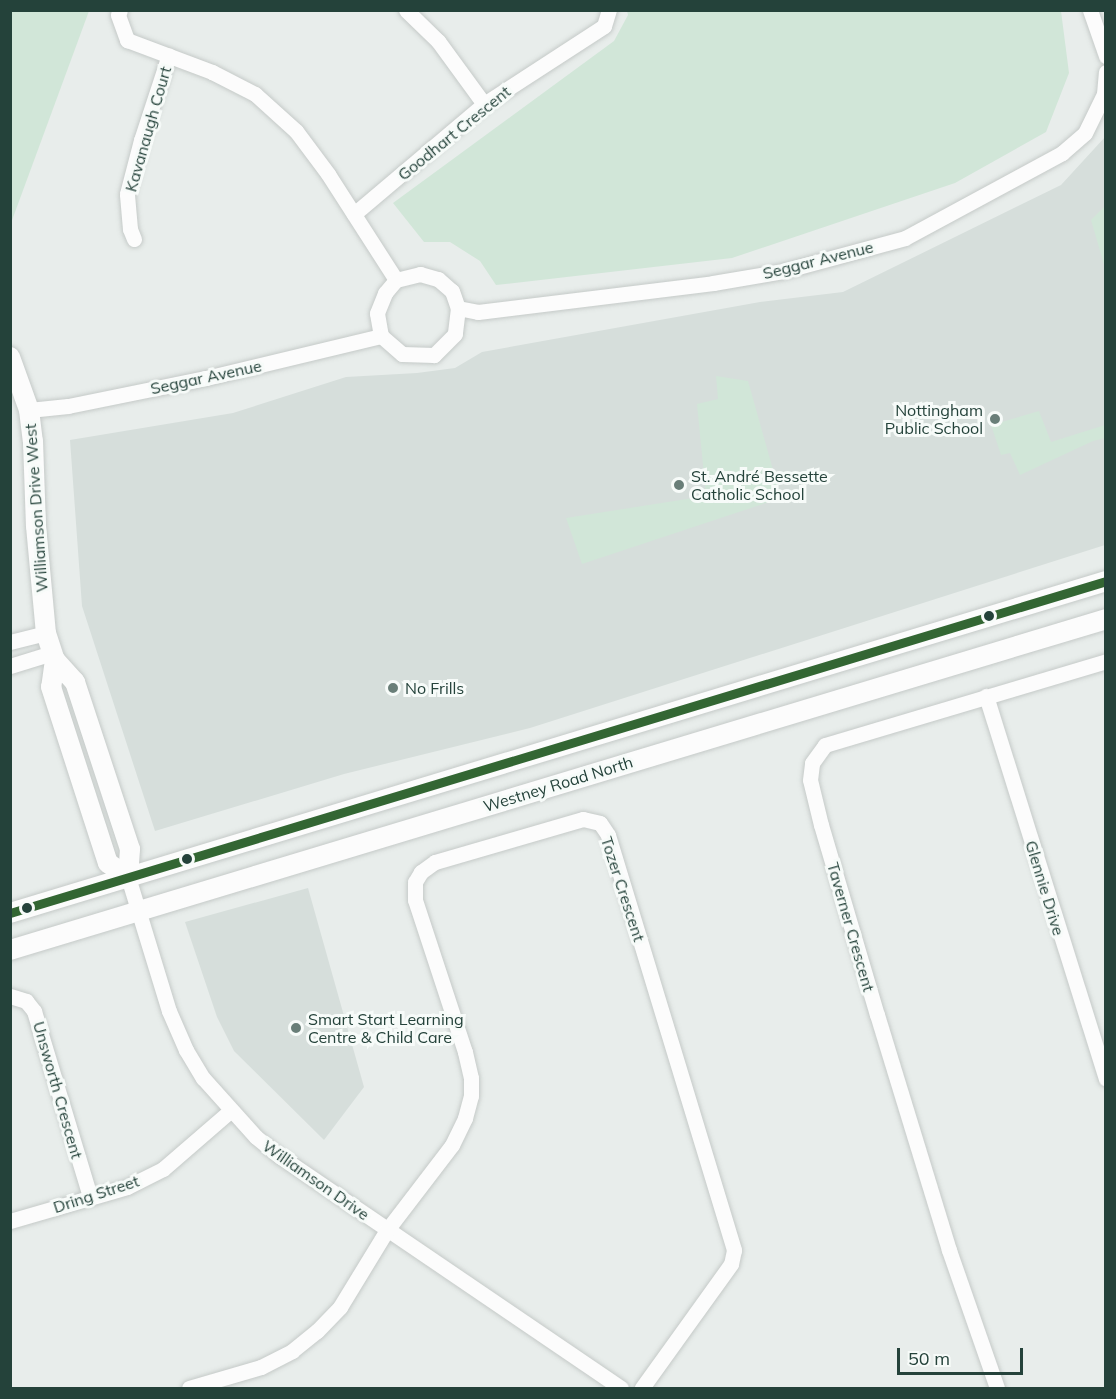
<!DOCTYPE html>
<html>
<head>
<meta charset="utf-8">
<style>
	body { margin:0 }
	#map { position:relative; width:1116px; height:1399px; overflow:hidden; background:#e8edeb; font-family:Mulish,sans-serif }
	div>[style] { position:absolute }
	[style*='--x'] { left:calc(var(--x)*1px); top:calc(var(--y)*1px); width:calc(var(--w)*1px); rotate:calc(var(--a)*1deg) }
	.built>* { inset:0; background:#d6dedb }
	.green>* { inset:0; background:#d1e6d8 }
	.roads { filter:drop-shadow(0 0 2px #c5cac8) drop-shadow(0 0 2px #c5cac8) }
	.street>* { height:15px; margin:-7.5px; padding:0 7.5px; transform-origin:7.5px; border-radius:7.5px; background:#fcfcfc }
	.secondary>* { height:20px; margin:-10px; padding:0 10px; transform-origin:10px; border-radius:10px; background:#fcfcfc }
	.bus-1>* { height:9px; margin:-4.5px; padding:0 4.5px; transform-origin:4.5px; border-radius:4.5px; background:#363 }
	.dots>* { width:16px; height:16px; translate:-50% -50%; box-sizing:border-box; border:3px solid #f7fbf9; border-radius:50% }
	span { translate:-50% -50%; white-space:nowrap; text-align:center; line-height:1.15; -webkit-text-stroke:6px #f7fbf9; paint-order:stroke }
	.street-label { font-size:16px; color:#24423a }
	.poi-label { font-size:16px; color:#24423a }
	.right { translate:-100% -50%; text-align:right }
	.left { translate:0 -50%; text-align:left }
	.frame { position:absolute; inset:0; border:12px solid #24423a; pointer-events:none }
	.scale { position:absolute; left:897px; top:1348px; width:126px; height:27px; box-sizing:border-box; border:3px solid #24423a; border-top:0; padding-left:8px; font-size:18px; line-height:21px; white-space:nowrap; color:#24423a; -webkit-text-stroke:4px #f7fbf9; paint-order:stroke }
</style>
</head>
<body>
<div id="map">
	<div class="built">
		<div style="clip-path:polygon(1105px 137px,1105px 545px,530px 728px,344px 774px,155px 831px,82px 606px,70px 440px,233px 413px,346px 377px,417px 373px,455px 368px,482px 352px,760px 302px,843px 292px,1061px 185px)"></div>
		<div style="clip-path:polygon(308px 888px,364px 1087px,324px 1140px,234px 1051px,217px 1017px,185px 922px)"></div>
	</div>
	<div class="green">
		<div style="clip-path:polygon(11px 10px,89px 11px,11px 223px,10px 11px)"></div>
		<div style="clip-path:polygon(1061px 11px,1069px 73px,1046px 132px,955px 183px,732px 258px,496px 285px,480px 261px,450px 242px,424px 242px,393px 203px,614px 41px,628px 15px,627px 11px)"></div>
		<div style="clip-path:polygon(1105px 206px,1105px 268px,1091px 220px)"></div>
		<div style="clip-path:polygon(716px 376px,748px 381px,781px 498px,582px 564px,566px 518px,706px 496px,697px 404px,718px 399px)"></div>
		<div style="clip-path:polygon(1039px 411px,1051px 442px,1105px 425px,1105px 438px,1093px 441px,1020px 475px,1010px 453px,1001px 455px,991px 425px)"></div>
	</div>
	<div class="roads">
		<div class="street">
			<div style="--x:120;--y:10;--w:5;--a:112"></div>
			<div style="--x:118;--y:15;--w:27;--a:70"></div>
			<div style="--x:127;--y:40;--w:91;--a:20.6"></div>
			<div style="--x:212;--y:72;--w:48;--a:27.1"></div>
			<div style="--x:255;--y:94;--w:55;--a:42.1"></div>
			<div style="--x:296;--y:131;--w:54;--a:53.3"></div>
			<div style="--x:328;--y:174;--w:126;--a:57.3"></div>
			<div style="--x:406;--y:10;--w:45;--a:44.1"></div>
			<div style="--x:438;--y:41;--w:78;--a:53.9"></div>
			<div style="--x:1090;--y:10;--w:49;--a:70.8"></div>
			<div style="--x:354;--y:214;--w:170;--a:-40.2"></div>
			<div style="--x:484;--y:104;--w:143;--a:-33"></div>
			<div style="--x:604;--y:26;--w:17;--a:-73"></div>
			<div style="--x:134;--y:239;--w:11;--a:-112"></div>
			<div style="--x:130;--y:229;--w:35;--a:-95"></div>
			<div style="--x:127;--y:194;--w:56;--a:-75.5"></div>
			<div style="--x:141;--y:140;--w:89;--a:-71.8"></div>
			<div style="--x:420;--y:274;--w:19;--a:16"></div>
			<div style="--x:438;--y:279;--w:18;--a:41"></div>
			<div style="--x:452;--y:291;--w:18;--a:71"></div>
			<div style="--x:458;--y:308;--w:26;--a:97"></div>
			<div style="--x:455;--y:334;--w:30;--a:135"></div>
			<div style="--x:434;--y:355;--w:32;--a:-178"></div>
			<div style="--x:402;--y:354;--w:28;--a:-139"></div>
			<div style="--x:381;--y:336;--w:23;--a:-100"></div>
			<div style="--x:377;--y:313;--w:22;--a:-68"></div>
			<div style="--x:385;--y:293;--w:17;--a:-50"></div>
			<div style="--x:396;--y:280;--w:25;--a:-14"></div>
			<div style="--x:458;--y:308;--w:20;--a:11"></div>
			<div style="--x:478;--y:312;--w:237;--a:-7"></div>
			<div style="--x:713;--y:283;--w:71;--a:-9.7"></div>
			<div style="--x:783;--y:271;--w:126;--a:-15.1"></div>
			<div style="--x:905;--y:238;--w:179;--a:-28.4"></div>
			<div style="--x:1062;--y:153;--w:30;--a:-41"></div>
			<div style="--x:1085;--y:133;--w:43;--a:-64"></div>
			<div style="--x:1104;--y:94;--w:22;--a:-85"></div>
			<div style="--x:29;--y:410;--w:39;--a:-6"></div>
			<div style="--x:68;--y:406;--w:141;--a:-11.5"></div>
			<div style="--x:206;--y:378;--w:180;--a:-13.5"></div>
			<div style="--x:10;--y:642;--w:37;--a:-14"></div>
			<div style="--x:10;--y:666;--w:44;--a:-17.2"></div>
			<div style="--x:986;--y:696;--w:401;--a:72.6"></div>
			<div style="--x:128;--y:877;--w:140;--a:73"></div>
			<div style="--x:169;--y:1011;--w:43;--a:66.4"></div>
			<div style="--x:186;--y:1050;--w:33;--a:59"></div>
			<div style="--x:203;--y:1078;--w:79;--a:48.1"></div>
			<div style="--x:256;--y:1137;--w:32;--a:39"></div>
			<div style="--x:281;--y:1157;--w:411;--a:34.2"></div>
			<div style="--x:10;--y:996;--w:17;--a:17"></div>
			<div style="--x:26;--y:1001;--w:13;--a:51"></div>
			<div style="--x:34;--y:1011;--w:194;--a:73.2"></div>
			<div style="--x:10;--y:1221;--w:122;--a:-16.2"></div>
			<div style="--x:127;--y:1187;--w:40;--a:-26.6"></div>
			<div style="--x:163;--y:1169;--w:90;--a:-40.9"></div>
			<div style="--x:189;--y:1388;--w:75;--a:-16.3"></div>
			<div style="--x:261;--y:1367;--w:35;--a:-27"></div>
			<div style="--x:292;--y:1351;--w:32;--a:-39"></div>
			<div style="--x:317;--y:1331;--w:33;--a:-46"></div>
			<div style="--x:340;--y:1307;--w:90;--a:-58.6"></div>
			<div style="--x:387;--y:1230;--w:107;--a:-52.6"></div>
			<div style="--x:452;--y:1145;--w:30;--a:-64"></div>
			<div style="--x:465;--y:1118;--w:23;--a:-75"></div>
			<div style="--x:471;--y:1096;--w:18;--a:-90"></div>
			<div style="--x:471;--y:1078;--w:27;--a:-103"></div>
			<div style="--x:465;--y:1052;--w:160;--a:-108.2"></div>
			<div style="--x:415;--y:900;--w:18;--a:-90"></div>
			<div style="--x:415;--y:882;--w:12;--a:-59"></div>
			<div style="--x:421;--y:872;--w:17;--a:-36"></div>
			<div style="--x:435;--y:862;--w:154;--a:-16.2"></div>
			<div style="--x:583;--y:819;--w:17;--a:13"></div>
			<div style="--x:600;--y:823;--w:14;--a:56"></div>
			<div style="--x:608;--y:835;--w:434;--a:73.1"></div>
			<div style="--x:734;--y:1250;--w:14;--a:102"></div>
			<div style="--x:731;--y:1264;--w:153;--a:125.7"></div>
			<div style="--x:997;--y:1388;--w:146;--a:-109.2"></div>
			<div style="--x:949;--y:1250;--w:246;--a:-107"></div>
			<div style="--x:877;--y:1015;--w:198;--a:-106.4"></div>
			<div style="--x:821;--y:825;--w:46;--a:-103.7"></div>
			<div style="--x:810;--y:780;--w:17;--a:-83"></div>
			<div style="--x:812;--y:763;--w:22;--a:-54"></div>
			<div style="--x:825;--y:745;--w:293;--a:-16.6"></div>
		</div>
		<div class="secondary">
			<div style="--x:10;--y:357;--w:56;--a:70.3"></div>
			<div style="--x:29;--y:410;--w:31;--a:83"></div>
			<div style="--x:33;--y:441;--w:85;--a:88"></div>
			<div style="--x:36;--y:526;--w:107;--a:84.7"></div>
			<div style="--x:46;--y:633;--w:28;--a:72"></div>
			<div style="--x:55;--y:660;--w:30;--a:48"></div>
			<div style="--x:75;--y:682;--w:176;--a:71.8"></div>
			<div style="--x:130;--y:849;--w:28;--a:94"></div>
			<div style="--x:55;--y:660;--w:27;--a:98"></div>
			<div style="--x:51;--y:687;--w:185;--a:72.1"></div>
			<div style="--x:108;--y:863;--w:24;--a:35"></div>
			<div style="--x:10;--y:913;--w:1145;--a:-16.85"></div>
			<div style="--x:10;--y:950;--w:1145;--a:-16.8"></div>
		</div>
	</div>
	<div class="bus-1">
		<div style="--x:10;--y:913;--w:1145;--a:-16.85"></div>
	</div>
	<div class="dots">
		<div style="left:995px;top:419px;background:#697e78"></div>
		<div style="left:679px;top:485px;background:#697e78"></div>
		<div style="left:989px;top:616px;background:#24423a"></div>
		<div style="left:393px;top:688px;background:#697e78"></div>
		<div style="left:187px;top:859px;background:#24423a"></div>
		<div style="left:27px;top:908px;background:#24423a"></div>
		<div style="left:296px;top:1028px;background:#697e78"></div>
	</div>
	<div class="street-label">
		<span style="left:148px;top:129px;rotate:-74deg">Kavanaugh Court</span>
		<span style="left:454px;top:133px;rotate:-39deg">Goodhart Crescent</span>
		<span style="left:818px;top:260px;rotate:-14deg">Seggar Avenue</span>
		<span style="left:206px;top:377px;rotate:-12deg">Seggar Avenue</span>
		<span style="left:36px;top:508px;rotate:-94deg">Williamson Drive West</span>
		<span style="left:558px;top:784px;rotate:-17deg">Westney Road North</span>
		<span style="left:1045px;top:888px;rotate:73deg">Glennie Drive</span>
		<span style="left:623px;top:889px;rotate:72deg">Tozer Crescent</span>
		<span style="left:851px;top:927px;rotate:74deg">Taverner Crescent</span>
		<span style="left:58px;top:1090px;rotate:74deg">Unsworth Crescent</span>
		<span style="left:316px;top:1180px;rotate:35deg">Williamson Drive</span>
		<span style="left:96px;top:1194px;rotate:-18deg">Dring Street</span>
	</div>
	<div class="poi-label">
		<span class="right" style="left:983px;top:419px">Nottingham<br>Public School</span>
		<span class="left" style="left:691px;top:485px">St. André Bessette<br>Catholic School</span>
		<span class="left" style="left:405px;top:688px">No Frills</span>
		<span class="left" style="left:308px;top:1028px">Smart Start Learning<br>Centre &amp; Child Care</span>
	</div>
	<div class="frame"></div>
	<div class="scale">50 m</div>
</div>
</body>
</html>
